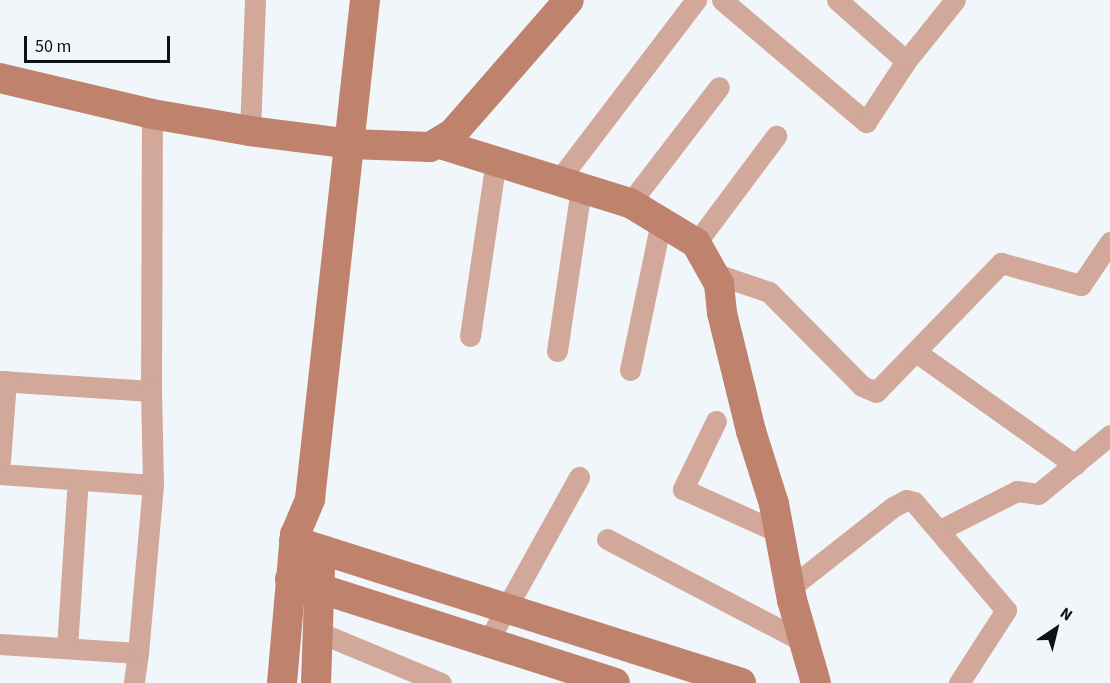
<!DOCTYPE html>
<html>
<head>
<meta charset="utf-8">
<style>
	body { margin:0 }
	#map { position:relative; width:1110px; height:683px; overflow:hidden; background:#f1f6fb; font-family:"Source Sans 3",sans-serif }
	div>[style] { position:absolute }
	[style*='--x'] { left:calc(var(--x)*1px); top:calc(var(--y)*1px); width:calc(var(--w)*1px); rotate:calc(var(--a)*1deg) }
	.street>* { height:21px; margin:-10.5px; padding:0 10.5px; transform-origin:10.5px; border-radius:10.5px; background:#d2a89a }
	.secondary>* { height:30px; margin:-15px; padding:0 15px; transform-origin:15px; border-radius:15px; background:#be826d }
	span { translate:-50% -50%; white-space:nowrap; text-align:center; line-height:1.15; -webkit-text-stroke:6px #f1f6fb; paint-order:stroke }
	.north { position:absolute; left:1026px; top:599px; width:60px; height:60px; -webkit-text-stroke:4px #f1f6fb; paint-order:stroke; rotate:35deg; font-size:16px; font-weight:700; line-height:24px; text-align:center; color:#101113 }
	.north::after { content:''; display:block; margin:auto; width:21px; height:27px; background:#101113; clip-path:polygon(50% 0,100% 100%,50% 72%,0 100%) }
	.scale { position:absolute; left:24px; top:36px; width:146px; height:27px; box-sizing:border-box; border:3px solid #101113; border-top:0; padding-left:8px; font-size:18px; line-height:21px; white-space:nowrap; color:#101113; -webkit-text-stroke:4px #f1f6fb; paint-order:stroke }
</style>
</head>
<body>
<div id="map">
	<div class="street">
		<div style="--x:722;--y:0;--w:189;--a:40.3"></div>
		<div style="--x:866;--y:122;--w:73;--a:-56.7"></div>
		<div style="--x:906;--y:61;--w:78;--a:-51.2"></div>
		<div style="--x:837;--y:0;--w:92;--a:41.5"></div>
		<div style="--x:250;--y:131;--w:131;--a:-87.8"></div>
		<div style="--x:558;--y:181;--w:228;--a:-52.7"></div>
		<div style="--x:630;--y:203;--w:146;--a:-52.5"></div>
		<div style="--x:696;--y:243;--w:134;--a:-53.2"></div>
		<div style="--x:713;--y:273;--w:59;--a:18.7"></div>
		<div style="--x:769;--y:292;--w:132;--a:45.3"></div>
		<div style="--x:862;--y:386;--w:15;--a:23"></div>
		<div style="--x:876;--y:392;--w:180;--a:-45.9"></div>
		<div style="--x:1001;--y:263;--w:83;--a:15.4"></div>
		<div style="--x:1081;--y:285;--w:52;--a:-56"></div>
		<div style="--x:470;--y:336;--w:178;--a:-81.6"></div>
		<div style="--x:557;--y:351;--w:165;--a:-81.6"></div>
		<div style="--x:916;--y:352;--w:195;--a:35.4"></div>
		<div style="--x:630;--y:370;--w:151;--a:-78.2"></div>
		<div style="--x:0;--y:381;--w:151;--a:3.8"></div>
		<div style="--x:151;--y:391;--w:277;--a:-89.8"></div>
		<div style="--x:716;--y:421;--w:76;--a:115.9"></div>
		<div style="--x:683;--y:489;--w:107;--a:24.4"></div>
		<div style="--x:0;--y:461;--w:80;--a:-85.7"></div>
		<div style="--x:0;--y:474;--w:153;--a:4.1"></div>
		<div style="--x:940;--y:530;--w:86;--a:-26.9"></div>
		<div style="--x:1017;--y:491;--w:21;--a:8"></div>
		<div style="--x:1038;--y:494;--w:93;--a:-39.3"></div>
		<div style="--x:607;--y:539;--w:222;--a:27.6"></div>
		<div style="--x:790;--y:588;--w:131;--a:-38.2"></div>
		<div style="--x:893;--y:507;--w:15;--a:-28"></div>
		<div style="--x:906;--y:500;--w:8;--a:14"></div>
		<div style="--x:914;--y:502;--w:142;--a:49.6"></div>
		<div style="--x:1006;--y:610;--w:87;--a:122.8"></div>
		<div style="--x:318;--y:632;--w:133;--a:22.5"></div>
		<div style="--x:487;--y:643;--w:190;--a:-61"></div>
		<div style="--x:0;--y:644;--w:138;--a:3.7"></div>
		<div style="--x:138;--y:653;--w:30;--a:98"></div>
		<div style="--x:67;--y:648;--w:168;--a:-86.3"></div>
		<div style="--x:138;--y:653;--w:169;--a:-84.9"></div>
		<div style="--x:153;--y:485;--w:94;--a:-91.2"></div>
	</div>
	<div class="secondary">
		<div style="--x:0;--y:78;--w:156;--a:13.3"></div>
		<div style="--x:152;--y:114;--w:99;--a:9.8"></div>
		<div style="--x:250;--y:131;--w:102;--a:7.3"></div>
		<div style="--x:351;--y:144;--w:79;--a:2.2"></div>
		<div style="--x:430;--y:147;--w:27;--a:-31"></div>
		<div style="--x:453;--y:133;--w:176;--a:-48.9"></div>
		<div style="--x:440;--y:144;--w:199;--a:17.3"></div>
		<div style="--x:630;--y:203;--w:77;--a:31.2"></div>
		<div style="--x:696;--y:243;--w:47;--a:60.7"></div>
		<div style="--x:719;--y:284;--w:29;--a:84"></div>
		<div style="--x:722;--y:313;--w:122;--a:76.2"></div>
		<div style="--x:751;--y:431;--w:77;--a:72.5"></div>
		<div style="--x:774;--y:504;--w:98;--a:79.4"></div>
		<div style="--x:792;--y:600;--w:86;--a:73.9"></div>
		<div style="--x:294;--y:541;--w:469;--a:17.6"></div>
		<div style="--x:290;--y:579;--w:341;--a:17.7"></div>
		<div style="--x:282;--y:683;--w:149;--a:-85"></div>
		<div style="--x:295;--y:535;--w:39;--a:-67"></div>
		<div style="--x:310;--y:499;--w:502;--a:-83.71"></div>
		<div style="--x:316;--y:683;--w:116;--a:-88"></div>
	</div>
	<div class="north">N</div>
	<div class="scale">50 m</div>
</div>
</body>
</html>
